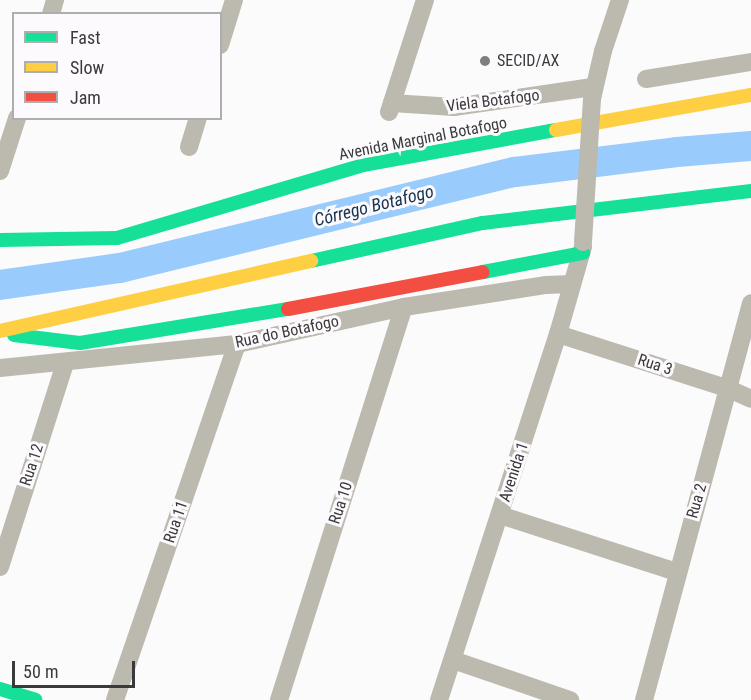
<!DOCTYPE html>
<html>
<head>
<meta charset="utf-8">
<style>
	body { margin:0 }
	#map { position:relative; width:751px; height:700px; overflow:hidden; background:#fcfbfc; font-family:"Roboto Condensed",sans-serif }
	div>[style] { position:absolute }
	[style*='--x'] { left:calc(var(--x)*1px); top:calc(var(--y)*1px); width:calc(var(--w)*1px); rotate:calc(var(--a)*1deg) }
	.river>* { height:30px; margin:-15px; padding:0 15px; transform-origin:15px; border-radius:15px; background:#99cbfc }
	.street>* { height:18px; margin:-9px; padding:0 9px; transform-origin:9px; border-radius:9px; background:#bcb9af }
	.fast>* { height:14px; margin:-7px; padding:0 7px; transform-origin:7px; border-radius:7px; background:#16e098 }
	.slow>* { height:14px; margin:-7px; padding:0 7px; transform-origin:7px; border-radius:7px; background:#ffcf43 }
	.jam>* { height:14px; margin:-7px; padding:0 7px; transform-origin:7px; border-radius:7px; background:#f24e42 }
	.street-bridge>* { height:18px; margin:-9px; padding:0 9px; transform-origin:9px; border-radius:9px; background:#bcb9af }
	.dots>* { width:16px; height:16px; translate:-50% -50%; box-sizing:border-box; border:3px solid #fcfafd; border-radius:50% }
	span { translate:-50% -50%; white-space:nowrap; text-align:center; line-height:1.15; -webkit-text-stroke:6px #fcfafd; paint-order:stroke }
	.poi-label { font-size:16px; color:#3a3a3b }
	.left { translate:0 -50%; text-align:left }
	.street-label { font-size:16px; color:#3a3a3b }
	.water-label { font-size:18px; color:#173450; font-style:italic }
	.legend { position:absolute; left:12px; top:12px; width:210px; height:108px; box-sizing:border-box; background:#fcfafd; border:2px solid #aeadaf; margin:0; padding:8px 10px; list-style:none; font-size:18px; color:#3a3a3b }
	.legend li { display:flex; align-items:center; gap:12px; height:30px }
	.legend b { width:30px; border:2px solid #aeadaf }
	.scale { position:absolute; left:12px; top:661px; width:123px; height:27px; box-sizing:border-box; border:3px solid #3a3a3b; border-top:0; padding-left:8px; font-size:18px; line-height:21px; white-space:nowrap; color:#3a3a3b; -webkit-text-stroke:4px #fcfafd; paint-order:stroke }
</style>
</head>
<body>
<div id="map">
	<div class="river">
		<div style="--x:0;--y:285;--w:121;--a:-8.1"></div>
		<div style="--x:120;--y:268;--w:406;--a:-13.7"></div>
		<div style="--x:515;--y:172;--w:163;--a:-7"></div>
		<div style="--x:677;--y:152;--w:74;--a:-4.6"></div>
	</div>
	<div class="street">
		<div style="--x:51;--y:14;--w:15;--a:-74"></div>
		<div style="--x:220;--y:45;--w:47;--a:-72.7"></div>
		<div style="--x:646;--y:79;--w:106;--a:-9.2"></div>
		<div style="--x:592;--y:99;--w:49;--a:-77.1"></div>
		<div style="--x:603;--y:51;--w:54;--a:-71.6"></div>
		<div style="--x:392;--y:103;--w:62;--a:3.7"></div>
		<div style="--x:454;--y:107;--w:140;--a:-8.2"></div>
		<div style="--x:389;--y:112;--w:118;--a:-72.2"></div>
		<div style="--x:189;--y:147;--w:30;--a:-73"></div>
		<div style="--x:0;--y:171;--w:56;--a:-72.2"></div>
		<div style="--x:558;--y:334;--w:180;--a:17.8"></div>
		<div style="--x:729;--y:389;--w:24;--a:24"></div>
		<div style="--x:0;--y:368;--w:238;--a:-5.8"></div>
		<div style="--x:237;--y:344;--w:171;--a:-12.5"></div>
		<div style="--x:404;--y:307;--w:144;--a:-8.8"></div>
		<div style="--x:546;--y:285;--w:26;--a:-2"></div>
		<div style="--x:500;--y:515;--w:186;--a:17.9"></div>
		<div style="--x:0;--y:567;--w:214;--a:-72.3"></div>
		<div style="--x:453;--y:660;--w:124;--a:18.9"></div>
		<div style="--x:115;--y:700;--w:376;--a:-71.1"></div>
		<div style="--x:279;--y:700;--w:412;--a:-72.4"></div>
		<div style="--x:439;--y:700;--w:385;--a:-72"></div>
		<div style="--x:558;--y:334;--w:91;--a:-74"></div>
		<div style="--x:644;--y:700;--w:411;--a:-74.9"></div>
	</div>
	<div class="fast">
		<div style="--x:0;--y:240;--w:117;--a:-1"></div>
		<div style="--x:117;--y:238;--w:257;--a:-16.5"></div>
		<div style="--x:363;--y:165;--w:196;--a:-10.3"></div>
		<div style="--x:311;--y:261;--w:176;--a:-12.5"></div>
		<div style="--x:483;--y:223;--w:270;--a:-6.8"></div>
		<div style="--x:483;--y:272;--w:102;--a:-10.8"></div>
		<div style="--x:14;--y:335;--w:66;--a:6.9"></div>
		<div style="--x:80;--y:343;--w:211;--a:-9.3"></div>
		<div style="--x:0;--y:689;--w:37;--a:17"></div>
	</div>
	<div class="slow">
		<div style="--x:556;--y:130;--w:198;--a:-10.2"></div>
		<div style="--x:0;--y:331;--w:319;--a:-12.7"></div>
	</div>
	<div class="jam">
		<div style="--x:288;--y:309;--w:198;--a:-10.7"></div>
	</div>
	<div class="street-bridge">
		<div style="--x:583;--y:242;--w:142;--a:-86.4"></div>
	</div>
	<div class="dots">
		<div style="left:485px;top:61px;background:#7e7e7f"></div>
	</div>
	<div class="poi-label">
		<span class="left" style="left:497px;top:61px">SECID/AX</span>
	</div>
	<div class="street-label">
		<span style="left:493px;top:101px;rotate:-7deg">Viela Botafogo</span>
		<span style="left:423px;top:139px;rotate:-11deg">Avenida Marginal Botafogo</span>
		<span style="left:287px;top:332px;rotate:-12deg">Rua do Botafogo</span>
		<span style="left:655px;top:365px;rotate:18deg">Rua 3</span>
		<span style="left:32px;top:465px;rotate:-72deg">Rua 12</span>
		<span style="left:514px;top:472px;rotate:-72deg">Avenida 1</span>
		<span style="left:697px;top:501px;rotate:-74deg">Rua 2</span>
		<span style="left:341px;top:503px;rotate:-72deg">Rua 10</span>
		<span style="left:176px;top:522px;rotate:-71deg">Rua 11</span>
	</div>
	<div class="water-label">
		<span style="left:374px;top:206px;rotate:-14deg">Córrego Botafogo</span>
	</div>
	<ul class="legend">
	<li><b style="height:8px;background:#16e098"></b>Fast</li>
	<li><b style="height:8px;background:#ffcf43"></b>Slow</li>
	<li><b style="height:8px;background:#f24e42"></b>Jam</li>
	</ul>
	<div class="scale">50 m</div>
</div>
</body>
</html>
